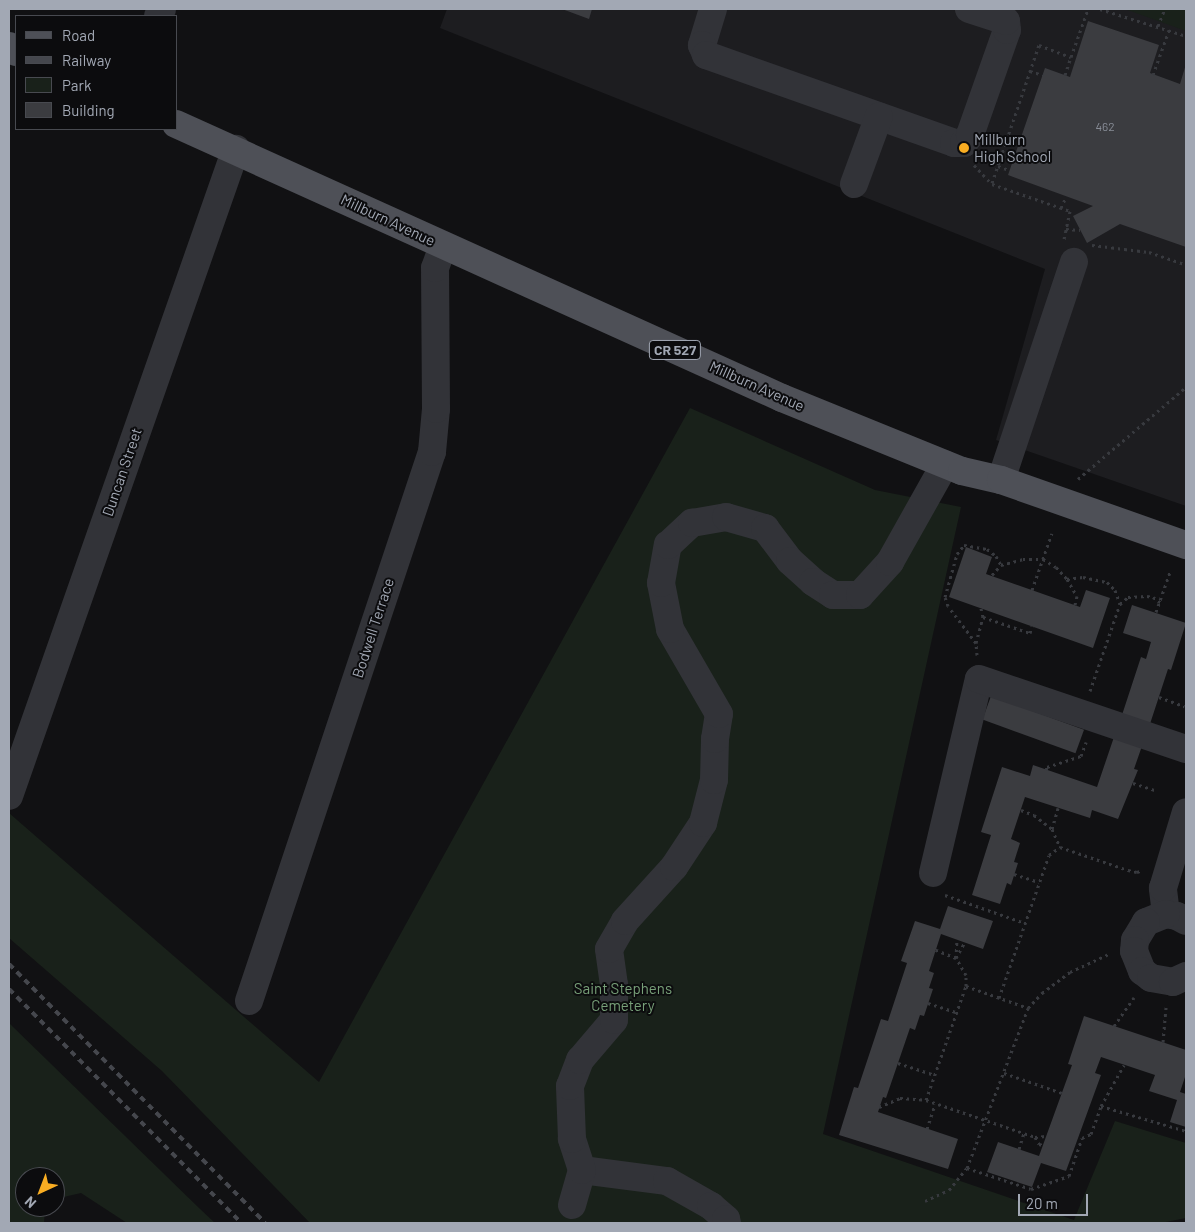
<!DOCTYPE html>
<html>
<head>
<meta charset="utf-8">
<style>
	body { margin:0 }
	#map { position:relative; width:1195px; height:1232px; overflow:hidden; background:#111113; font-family:Barlow,sans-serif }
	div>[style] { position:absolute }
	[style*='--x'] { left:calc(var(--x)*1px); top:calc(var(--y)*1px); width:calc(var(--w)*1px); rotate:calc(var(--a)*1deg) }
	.built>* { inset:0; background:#1d1d20 }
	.green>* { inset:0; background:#19211a }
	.building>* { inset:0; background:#3b3c40; transform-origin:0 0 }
	.path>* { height:3px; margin-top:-1.5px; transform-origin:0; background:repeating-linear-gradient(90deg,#383a3f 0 2.5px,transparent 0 6.5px) }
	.minor>* { height:28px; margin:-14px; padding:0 14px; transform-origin:14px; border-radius:14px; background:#323338 }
	.major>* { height:28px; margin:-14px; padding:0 14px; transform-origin:14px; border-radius:14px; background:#4e5057 }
	.rail>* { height:4px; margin-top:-2px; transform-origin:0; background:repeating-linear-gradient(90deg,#45474d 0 6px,transparent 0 11px) }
	.dots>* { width:14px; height:14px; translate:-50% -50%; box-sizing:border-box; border:2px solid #0c0c0e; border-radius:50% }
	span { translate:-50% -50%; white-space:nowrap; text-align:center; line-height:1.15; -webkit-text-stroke:4px #0c0c0e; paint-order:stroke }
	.number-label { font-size:12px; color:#888d97 }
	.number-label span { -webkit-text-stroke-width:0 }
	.shield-label span { padding:1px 4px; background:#0c0c0e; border:1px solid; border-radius:4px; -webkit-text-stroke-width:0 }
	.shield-label { font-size:14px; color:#a2a8b4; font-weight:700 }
	.poi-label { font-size:15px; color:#a2a8b4 }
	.left { translate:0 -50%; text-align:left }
	.street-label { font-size:15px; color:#a2a8b4 }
	.park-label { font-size:15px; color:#78a079 }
	.frame { position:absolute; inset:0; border:10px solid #a2a8b4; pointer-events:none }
	.legend { position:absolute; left:15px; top:15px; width:162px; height:115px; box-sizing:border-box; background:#0c0c0e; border:1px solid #484a50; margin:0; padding:6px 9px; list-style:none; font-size:15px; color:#a2a8b4 }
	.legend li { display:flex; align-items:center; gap:10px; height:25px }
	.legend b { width:25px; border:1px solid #484a50 }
	.north { position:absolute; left:15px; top:1167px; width:50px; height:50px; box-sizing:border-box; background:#0c0c0e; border:1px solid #484a50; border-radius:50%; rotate:223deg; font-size:14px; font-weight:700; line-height:20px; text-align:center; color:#a2a8b4 }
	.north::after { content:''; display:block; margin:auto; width:18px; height:22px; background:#f9ad22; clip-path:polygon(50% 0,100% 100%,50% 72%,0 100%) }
	.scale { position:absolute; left:1018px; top:1194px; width:70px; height:22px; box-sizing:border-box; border:2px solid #a2a8b4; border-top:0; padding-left:6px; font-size:15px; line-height:18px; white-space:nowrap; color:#a2a8b4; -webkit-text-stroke:4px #0c0c0e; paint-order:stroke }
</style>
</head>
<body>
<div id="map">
	<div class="built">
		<div style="clip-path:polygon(447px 9px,1186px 9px,1186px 506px,996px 440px,1045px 269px,440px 28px)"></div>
	</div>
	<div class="green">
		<div style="clip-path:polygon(1125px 9px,1186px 9px,1186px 31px)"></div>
		<div style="clip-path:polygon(690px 408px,875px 490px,961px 507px,823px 1134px,1074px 1220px,1115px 1121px,1186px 1143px,1186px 1218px,1161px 1223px,310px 1223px,162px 1071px,9px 938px,9px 813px,319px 1082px)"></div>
		<div style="clip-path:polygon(9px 1023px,199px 1208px,215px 1223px,127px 1223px,81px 1193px,55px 1199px,55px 1177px,25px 1177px,25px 1207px,45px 1207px,44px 1223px,9px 1223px)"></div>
	</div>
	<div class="building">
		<div style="clip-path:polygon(562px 9px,592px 9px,589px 19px)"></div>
		<div style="clip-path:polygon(1088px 21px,1159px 45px,1150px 73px,1180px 84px,1186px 64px,1186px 247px,1120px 224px,1087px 243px,1073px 216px,1093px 206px,1008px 175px,1045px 68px,1070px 77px)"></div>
		<div style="clip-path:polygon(966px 547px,992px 557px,986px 574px,1080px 607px,1086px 590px,1110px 598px,1093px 648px,949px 597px)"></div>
		<div style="clip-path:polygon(1132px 605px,1186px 623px,1171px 670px,1168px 669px,1149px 727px,1121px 718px,1141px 657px,1146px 659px,1151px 642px,1123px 633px)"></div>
		<div style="left:991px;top:696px;width:99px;height:25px;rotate:20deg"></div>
		<div style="clip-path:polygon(1114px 737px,1142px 746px,1134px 769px,1138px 770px,1118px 819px,1092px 810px,1090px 818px,1025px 797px,1011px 839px,1020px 843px,1014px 862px,1018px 863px,1011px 885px,1007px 883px,1000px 904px,972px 895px,991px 835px,981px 832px,1002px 767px,1030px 776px,1033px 765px,1097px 787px)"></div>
		<div style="clip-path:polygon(948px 906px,993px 921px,983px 949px,941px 934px,929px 971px,934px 973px,929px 988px,933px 989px,924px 1016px,920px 1015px,915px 1030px,910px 1028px,886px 1098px,883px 1097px,878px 1112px,958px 1139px,948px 1169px,839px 1135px,854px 1087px,858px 1088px,881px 1019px,888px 1021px,907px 963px,901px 961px,915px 921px,940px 929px)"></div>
		<div style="clip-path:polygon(1084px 1016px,1186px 1050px,1186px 1074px,1180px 1092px,1186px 1094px,1186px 1127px,1170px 1122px,1177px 1100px,1149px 1091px,1155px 1075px,1101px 1057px,1095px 1073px,1101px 1075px,1066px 1171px,1041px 1163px,1032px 1187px,987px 1172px,998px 1142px,1039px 1156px,1072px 1065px,1068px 1064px)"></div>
	</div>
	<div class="path">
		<div style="--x:1100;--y:9;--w:90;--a:17.4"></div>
		<div style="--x:1158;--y:26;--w:18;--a:-68"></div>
		<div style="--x:1030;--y:71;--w:14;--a:17"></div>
		<div style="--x:1065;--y:75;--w:19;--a:-72"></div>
		<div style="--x:1153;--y:75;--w:48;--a:-70.4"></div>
		<div style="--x:974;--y:165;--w:26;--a:47"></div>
		<div style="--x:992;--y:184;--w:83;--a:19.1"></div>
		<div style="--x:1070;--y:211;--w:30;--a:102"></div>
		<div style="--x:998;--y:166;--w:12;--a:20"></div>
		<div style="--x:992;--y:183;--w:146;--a:-71.2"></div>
		<div style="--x:1039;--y:45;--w:34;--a:21"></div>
		<div style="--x:1071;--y:57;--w:51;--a:-70.5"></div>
		<div style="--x:1061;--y:208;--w:12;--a:-66"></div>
		<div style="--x:1066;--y:229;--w:14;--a:4"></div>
		<div style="--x:1092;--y:245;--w:57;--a:7"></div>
		<div style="--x:1149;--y:252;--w:39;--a:19"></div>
		<div style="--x:1078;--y:479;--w:142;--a:-40.4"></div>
		<div style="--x:992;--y:575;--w:13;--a:-48"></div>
		<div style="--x:1001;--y:565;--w:23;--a:-15"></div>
		<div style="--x:1023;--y:559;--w:20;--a:0"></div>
		<div style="--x:1043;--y:559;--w:15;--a:32"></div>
		<div style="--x:1056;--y:567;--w:16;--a:47"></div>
		<div style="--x:1067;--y:579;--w:20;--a:60"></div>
		<div style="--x:1077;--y:596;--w:9;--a:103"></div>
		<div style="--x:1067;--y:579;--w:16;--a:-7"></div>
		<div style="--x:1083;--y:577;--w:25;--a:12"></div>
		<div style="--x:1107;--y:582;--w:11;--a:45"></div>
		<div style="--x:1115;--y:590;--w:15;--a:70"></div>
		<div style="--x:1032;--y:590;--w:60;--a:-70.7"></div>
		<div style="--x:1156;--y:612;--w:42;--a:-70.7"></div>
		<div style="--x:983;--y:617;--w:50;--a:18.8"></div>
		<div style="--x:1030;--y:633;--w:7;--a:-74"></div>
		<div style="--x:976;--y:643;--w:27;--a:-75"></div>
		<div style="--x:983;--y:617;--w:9;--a:-103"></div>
		<div style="--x:977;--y:655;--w:12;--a:-95"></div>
		<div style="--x:976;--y:643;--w:46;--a:-127.1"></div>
		<div style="--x:948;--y:606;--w:9;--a:-108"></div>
		<div style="--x:945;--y:597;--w:45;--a:-74.4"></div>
		<div style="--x:957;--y:554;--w:11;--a:-52"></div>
		<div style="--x:964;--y:545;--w:23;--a:10"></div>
		<div style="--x:987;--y:549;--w:11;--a:38"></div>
		<div style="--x:996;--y:556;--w:10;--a:61"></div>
		<div style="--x:1090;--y:691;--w:92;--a:-71"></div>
		<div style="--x:1120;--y:604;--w:11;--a:-41"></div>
		<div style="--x:1128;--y:597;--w:19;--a:-3"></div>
		<div style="--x:1147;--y:596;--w:6;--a:9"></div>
		<div style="--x:1153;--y:597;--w:9;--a:36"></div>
		<div style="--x:1159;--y:697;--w:27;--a:20"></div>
		<div style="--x:1046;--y:770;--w:3;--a:-72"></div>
		<div style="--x:1047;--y:767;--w:36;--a:-18"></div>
		<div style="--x:1081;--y:756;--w:15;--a:-70"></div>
		<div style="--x:1133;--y:783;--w:23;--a:18"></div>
		<div style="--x:1021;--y:810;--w:14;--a:21"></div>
		<div style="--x:1034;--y:815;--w:23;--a:38"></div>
		<div style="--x:1052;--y:829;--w:20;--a:66"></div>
		<div style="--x:1052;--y:829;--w:22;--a:-74"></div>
		<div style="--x:1014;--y:874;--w:26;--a:18"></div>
		<div style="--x:945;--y:895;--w:85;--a:19.3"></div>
		<div style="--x:956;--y:958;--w:19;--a:-87"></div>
		<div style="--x:956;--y:958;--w:18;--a:-61"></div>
		<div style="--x:966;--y:986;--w:66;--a:19.5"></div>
		<div style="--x:999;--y:998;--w:151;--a:-70.7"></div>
		<div style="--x:1049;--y:855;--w:14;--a:-36"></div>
		<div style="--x:1060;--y:847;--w:72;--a:18.7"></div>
		<div style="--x:1128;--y:870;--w:9;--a:13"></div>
		<div style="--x:1137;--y:872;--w:6;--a:-18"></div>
		<div style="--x:928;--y:1003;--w:29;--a:18"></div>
		<div style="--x:1114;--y:1026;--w:35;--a:-55"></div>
		<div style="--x:1163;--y:1042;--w:35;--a:-85"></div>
		<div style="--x:898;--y:1063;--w:38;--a:18"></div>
		<div style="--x:1004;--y:1073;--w:61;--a:19"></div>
		<div style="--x:926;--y:1100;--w:121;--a:-70.7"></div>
		<div style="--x:966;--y:986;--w:11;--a:-90"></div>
		<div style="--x:966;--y:975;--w:20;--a:-120"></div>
		<div style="--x:956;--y:958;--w:22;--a:-158"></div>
		<div style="--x:1101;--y:1106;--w:89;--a:16.4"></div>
		<div style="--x:879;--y:1107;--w:23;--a:-23"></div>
		<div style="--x:900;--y:1098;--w:26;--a:4"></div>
		<div style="--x:926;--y:1100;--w:115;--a:18.7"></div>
		<div style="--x:1035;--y:1137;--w:8;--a:60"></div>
		<div style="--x:1039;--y:1144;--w:4;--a:14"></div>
		<div style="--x:927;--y:1129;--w:26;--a:-72"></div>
		<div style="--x:1035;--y:1137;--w:11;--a:-5"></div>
		<div style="--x:1019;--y:1149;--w:17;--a:-73"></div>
		<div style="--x:967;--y:1168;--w:67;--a:18.2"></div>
		<div style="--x:1031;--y:1189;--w:40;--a:-18.9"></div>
		<div style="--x:1069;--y:1176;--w:40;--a:-71.1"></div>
		<div style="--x:1082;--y:1138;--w:10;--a:-24"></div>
		<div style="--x:1091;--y:1134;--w:30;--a:-70"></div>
		<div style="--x:1101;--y:1106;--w:47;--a:-60.7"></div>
		<div style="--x:925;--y:1201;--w:26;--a:-25"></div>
		<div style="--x:949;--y:1190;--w:28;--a:-51"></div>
		<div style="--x:967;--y:1168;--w:171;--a:-69.1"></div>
		<div style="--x:1028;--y:1008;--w:21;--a:-47"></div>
		<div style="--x:1042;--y:993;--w:35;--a:-37"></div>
		<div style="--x:1070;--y:972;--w:43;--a:-24.8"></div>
	</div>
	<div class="minor">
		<div style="--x:713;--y:9;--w:38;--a:107"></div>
		<div style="--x:702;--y:45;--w:11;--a:68"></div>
		<div style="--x:706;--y:55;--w:263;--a:19.5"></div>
		<div style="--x:954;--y:143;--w:10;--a:0"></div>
		<div style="--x:964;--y:143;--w:10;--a:-53"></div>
		<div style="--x:970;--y:135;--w:111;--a:-70.6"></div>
		<div style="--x:1007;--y:30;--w:9;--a:-96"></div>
		<div style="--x:1006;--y:21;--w:39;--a:-162"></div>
		<div style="--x:158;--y:16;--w:8;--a:-60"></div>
		<div style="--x:854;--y:184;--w:72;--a:-69.8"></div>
		<div style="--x:1001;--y:480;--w:230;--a:-71.5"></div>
		<div style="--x:9;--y:796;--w:686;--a:-70.67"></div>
		<div style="--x:933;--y:873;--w:199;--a:-76.7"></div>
		<div style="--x:979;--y:679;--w:219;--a:18.7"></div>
		<div style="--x:1166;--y:914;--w:26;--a:-97"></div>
		<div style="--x:1163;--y:888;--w:79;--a:-73.2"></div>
		<div style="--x:1186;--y:921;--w:10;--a:-151"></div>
		<div style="--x:1177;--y:916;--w:11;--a:-170"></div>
		<div style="--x:1166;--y:914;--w:22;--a:158"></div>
		<div style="--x:1146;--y:922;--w:21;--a:121"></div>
		<div style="--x:1135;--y:940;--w:11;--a:95"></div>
		<div style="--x:1134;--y:951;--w:22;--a:68"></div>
		<div style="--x:1142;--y:971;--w:11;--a:38"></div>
		<div style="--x:1151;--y:978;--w:22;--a:10"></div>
		<div style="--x:1173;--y:982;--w:14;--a:-25"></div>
		<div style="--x:249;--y:1001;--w:579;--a:-71.57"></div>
		<div style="--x:432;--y:452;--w:43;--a:-84.7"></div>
		<div style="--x:436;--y:409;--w:141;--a:-90.4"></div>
		<div style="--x:435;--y:268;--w:23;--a:-70"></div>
		<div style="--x:582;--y:1170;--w:86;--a:7.4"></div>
		<div style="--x:667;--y:1181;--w:51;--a:29.6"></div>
		<div style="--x:711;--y:1206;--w:20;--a:41"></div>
		<div style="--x:726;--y:1219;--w:4;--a:76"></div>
		<div style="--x:572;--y:1205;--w:36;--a:-74"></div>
		<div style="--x:582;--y:1170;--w:33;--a:-108"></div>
		<div style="--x:572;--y:1139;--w:53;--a:-92.2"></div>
		<div style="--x:570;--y:1086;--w:28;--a:-69"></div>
		<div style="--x:580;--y:1060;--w:52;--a:-49.6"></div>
		<div style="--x:614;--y:1020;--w:35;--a:-90"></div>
		<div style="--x:614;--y:985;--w:36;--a:-98"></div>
		<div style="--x:609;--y:949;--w:32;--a:-60"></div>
		<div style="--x:625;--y:921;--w:73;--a:-47.8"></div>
		<div style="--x:674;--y:867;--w:53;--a:-56.6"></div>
		<div style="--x:703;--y:823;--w:44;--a:-75.7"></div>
		<div style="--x:714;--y:780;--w:41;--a:-88.6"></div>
		<div style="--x:715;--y:739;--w:25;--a:-81"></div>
		<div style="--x:719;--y:714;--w:98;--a:-120"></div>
		<div style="--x:670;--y:629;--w:47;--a:-101.1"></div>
		<div style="--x:661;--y:583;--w:39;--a:-80"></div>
		<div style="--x:668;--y:545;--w:33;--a:-43"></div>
		<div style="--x:692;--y:523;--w:35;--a:-10"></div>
		<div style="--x:726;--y:517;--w:41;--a:15.8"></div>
		<div style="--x:765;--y:528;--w:41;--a:52.9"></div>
		<div style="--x:790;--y:561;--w:31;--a:42"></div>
		<div style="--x:813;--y:582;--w:24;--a:33"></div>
		<div style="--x:833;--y:595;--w:27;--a:0"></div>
		<div style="--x:860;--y:595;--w:45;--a:-47.7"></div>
		<div style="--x:890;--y:562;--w:112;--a:-60.7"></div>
	</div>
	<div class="major">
		<div style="--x:9;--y:46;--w:9;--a:41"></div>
		<div style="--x:176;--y:124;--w:665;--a:24.33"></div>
		<div style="--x:782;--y:398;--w:194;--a:22.1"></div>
		<div style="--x:962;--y:471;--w:40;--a:13"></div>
		<div style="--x:1001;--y:480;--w:196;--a:19.4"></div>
	</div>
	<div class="rail">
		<div style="--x:9;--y:964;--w:364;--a:45.3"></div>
		<div style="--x:9;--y:989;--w:330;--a:45.2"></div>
	</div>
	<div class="dots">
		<div style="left:964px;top:148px;background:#f9ad22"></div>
	</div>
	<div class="number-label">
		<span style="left:1105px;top:127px">462</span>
	</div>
	<div class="shield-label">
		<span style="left:675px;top:350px">CR 527</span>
	</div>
	<div class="poi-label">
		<span class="left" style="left:974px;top:148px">Millburn<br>High School</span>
	</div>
	<div class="street-label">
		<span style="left:388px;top:220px;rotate:25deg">Millburn Avenue</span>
		<span style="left:757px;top:386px;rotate:24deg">Millburn Avenue</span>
		<span style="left:122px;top:472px;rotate:-71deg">Duncan Street</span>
		<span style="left:373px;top:628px;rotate:-72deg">Bodwell Terrace</span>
	</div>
	<div class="park-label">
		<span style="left:623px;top:997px">Saint Stephens<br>Cemetery</span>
	</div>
	<div class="frame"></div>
	<ul class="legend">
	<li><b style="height:6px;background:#4e5057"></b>Road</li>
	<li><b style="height:6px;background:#45474d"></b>Railway</li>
	<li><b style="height:14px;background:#19211a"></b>Park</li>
	<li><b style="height:14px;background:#3b3c40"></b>Building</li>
	</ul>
	<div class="north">N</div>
	<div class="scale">20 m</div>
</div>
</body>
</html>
